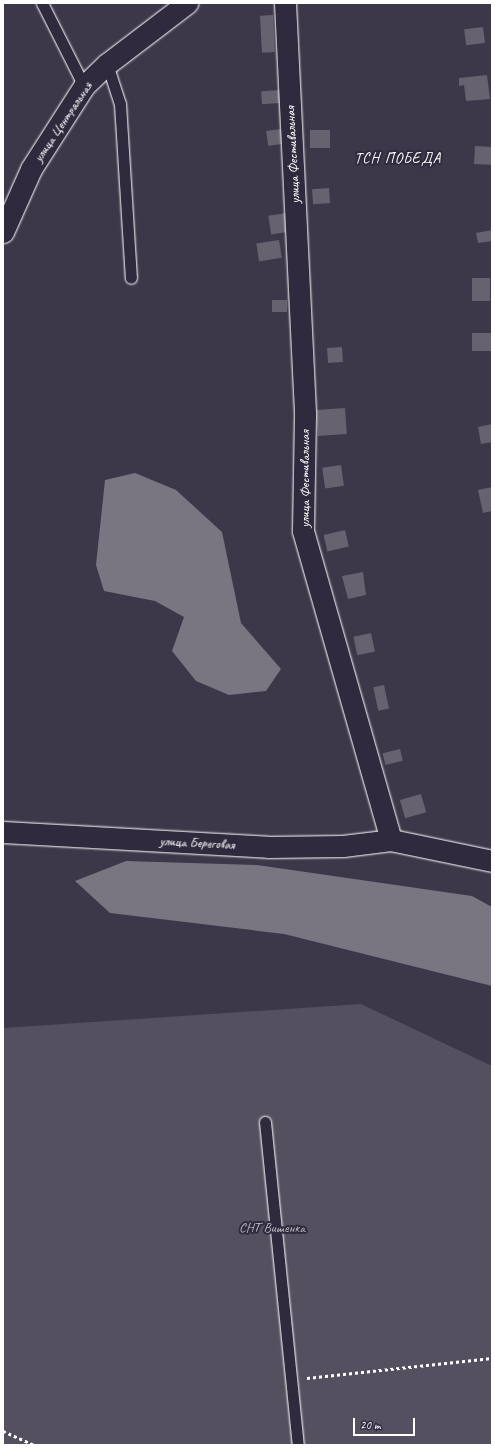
<!DOCTYPE html>
<html>
<head>
<meta charset="utf-8">
<style>
	body { margin:0 }
	#map { position:relative; width:495px; height:1448px; overflow:hidden; background:#3c3749; font-family:Caveat,sans-serif }
	div>[style] { position:absolute }
	[style*='--x'] { left:calc(var(--x)*1px); top:calc(var(--y)*1px); width:calc(var(--w)*1px); rotate:calc(var(--a)*1deg) }
	.green>* { inset:0; background:#555060 }
	.water>* { inset:0; background:#797682 }
	.building>* { inset:0; background:#666270; transform-origin:0 0 }
	.path>* { height:2.5px; margin-top:-1.25px; transform-origin:0; background:repeating-linear-gradient(90deg,#fff 0 3px,transparent 0 6px) }
	.roads { filter:drop-shadow(0 0 1px #fff) drop-shadow(0 0 1px #fff) }
	.service>* { height:11px; margin:-5.5px; padding:0 5.5px; transform-origin:5.5px; border-radius:5.5px; background:#2f2a3d }
	.minor>* { height:21px; margin:-10.5px; padding:0 10.5px; transform-origin:10.5px; border-radius:10.5px; background:#2f2a3d }
	span { translate:-50% -50%; white-space:nowrap; text-align:center; line-height:1.15; -webkit-text-stroke:4px #2f2a3d; paint-order:stroke }
	.street-label { font-size:14px; color:#fff }
	.park-label { font-size:14px; color:#bbb9bf }
	.neighbourhood-label { font-size:15px; color:#fff; letter-spacing:1px }
	.frame { position:absolute; inset:0; border:4px solid #fff; pointer-events:none }
	.scale { position:absolute; left:353px; top:1418px; width:62px; height:18px; box-sizing:border-box; border:2px solid #fff; border-top:0; padding-left:5px; font-size:12px; line-height:14px; white-space:nowrap; color:#fff; -webkit-text-stroke:3px #2f2a3d; paint-order:stroke }
</style>
</head>
<body>
<div id="map">
	<div class="green">
		<div style="clip-path:polygon(361px 1004px,492px 1066px,492px 1445px,3px 1445px,3px 1028px)"></div>
	</div>
	<div class="water">
		<div style="clip-path:polygon(135px 473px,176px 490px,222px 532px,241px 623px,281px 669px,266px 691px,229px 695px,196px 681px,172px 651px,184px 617px,155px 601px,104px 591px,96px 565px,105px 480px)"></div>
		<div style="clip-path:polygon(126px 861px,257px 865px,472px 896px,492px 907px,492px 986px,284px 934px,110px 913px,75px 881px)"></div>
	</div>
	<div class="building">
		<div style="left:273px;top:15px;width:37px;height:13px;rotate:87deg"></div>
		<div style="left:483px;top:27px;width:16px;height:19px;rotate:83deg"></div>
		<div style="clip-path:polygon(487px 75px,490px 99px,466px 101px,464px 85px,459px 86px,459px 78px)"></div>
		<div style="left:279px;top:90px;width:13px;height:18px;rotate:86deg"></div>
		<div style="left:281px;top:129px;width:15px;height:15px;rotate:82deg"></div>
		<div style="left:310px;top:130px;width:20px;height:18px"></div>
		<div style="left:475px;top:146px;width:17px;height:18px;rotate:3deg"></div>
		<div style="left:329px;top:188px;width:15px;height:17px;rotate:86deg"></div>
		<div style="left:286px;top:213px;width:19px;height:18px;rotate:81deg"></div>
		<div style="clip-path:polygon(492px 230px,492px 241px,478px 243px,476px 233px)"></div>
		<div style="left:279px;top:240px;width:18px;height:23px;rotate:81deg"></div>
		<div style="left:472px;top:278px;width:18px;height:23px"></div>
		<div style="left:272px;top:300px;width:15px;height:12px"></div>
		<div style="left:472px;top:333px;width:19px;height:18px"></div>
		<div style="left:342px;top:347px;width:15px;height:15px;rotate:86deg"></div>
		<div style="left:345px;top:408px;width:26px;height:29px;rotate:86deg"></div>
		<div style="clip-path:polygon(492px 424px,492px 442px,481px 444px,478px 427px)"></div>
		<div style="left:341px;top:465px;width:21px;height:19px;rotate:82deg"></div>
		<div style="clip-path:polygon(492px 487px,492px 511px,483px 513px,478px 490px)"></div>
		<div style="left:345px;top:530px;width:17px;height:22px;rotate:77deg"></div>
		<div style="clip-path:polygon(363px 572px,366px 595px,348px 599px,342px 576px)"></div>
		<div style="left:371px;top:633px;width:19px;height:18px;rotate:78deg"></div>
		<div style="left:384px;top:685px;width:24px;height:11px;rotate:78deg"></div>
		<div style="left:400px;top:749px;width:12px;height:18px;rotate:76deg"></div>
		<div style="left:421px;top:794px;width:19px;height:22px;rotate:74deg"></div>
	</div>
	<div class="path">
		<div style="--x:307;--y:1378;--w:186;--a:-6.2"></div>
		<div style="--x:3;--y:1431;--w:34;--a:24"></div>
	</div>
	<div class="roads">
		<div class="service">
			<div style="--x:42;--y:3;--w:93;--a:63.2"></div>
			<div style="--x:107;--y:64;--w:42;--a:72"></div>
			<div style="--x:120;--y:104;--w:174;--a:86.4"></div>
			<div style="--x:265;--y:1122;--w:325;--a:84.2"></div>
		</div>
		<div class="minor">
			<div style="--x:285;--y:3;--w:412;--a:87.2"></div>
			<div style="--x:305;--y:415;--w:116;--a:91"></div>
			<div style="--x:303;--y:531;--w:321;--a:74.1"></div>
			<div style="--x:391;--y:840;--w:103;--a:11.7"></div>
			<div style="--x:3;--y:232;--w:69;--a:-66"></div>
			<div style="--x:31;--y:169;--w:98;--a:-57.4"></div>
			<div style="--x:84;--y:86;--w:32;--a:-44"></div>
			<div style="--x:107;--y:64;--w:101;--a:-37.3"></div>
			<div style="--x:3;--y:832;--w:265;--a:3.2"></div>
			<div style="--x:268;--y:847;--w:75;--a:-0.8"></div>
			<div style="--x:343;--y:846;--w:48;--a:-7.1"></div>
		</div>
	</div>
	<div class="street-label">
		<span style="left:63px;top:122px;rotate:-56deg">улица Центральная</span>
		<span style="left:293px;top:155px;rotate:-93deg">улица Фестивальная</span>
		<span style="left:305px;top:479px;rotate:-90deg">улица Фестивальная</span>
		<span style="left:197px;top:843px;rotate:3deg">улица Береговая</span>
	</div>
	<div class="park-label">
		<span style="left:272px;top:1228px">СНТ Вишенка</span>
	</div>
	<div class="neighbourhood-label">
		<span style="left:398px;top:159px">ТСН ПОБЕДА</span>
	</div>
	<div class="frame"></div>
	<div class="scale">20 m</div>
</div>
</body>
</html>
